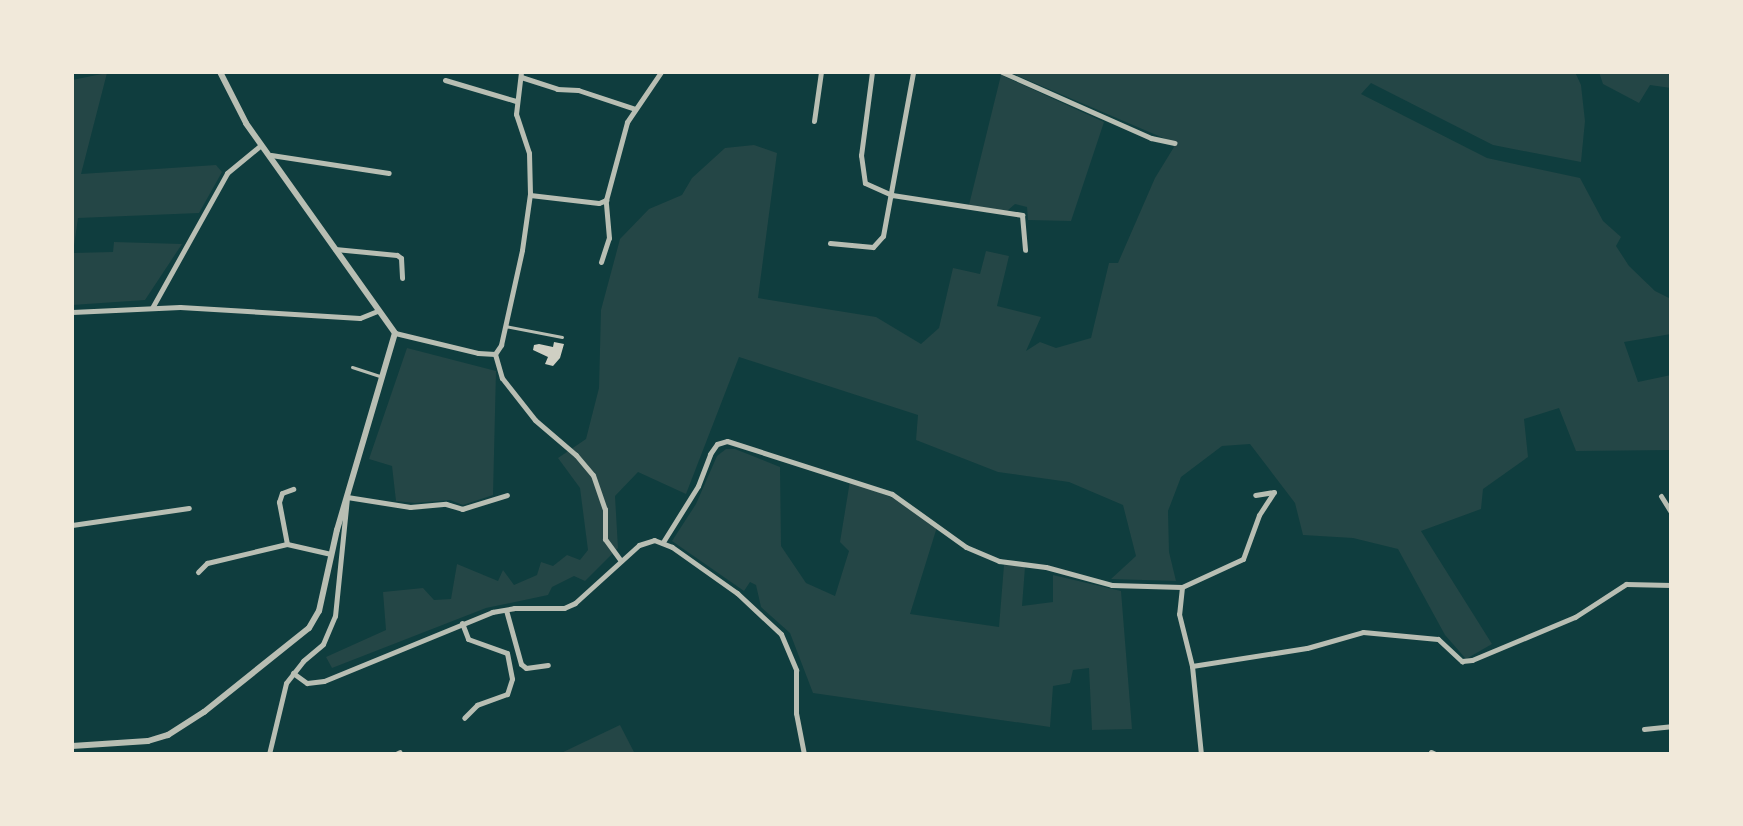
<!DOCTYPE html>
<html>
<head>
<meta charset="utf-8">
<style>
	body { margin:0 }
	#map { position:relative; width:1743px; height:826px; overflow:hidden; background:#0f3d3e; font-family:Figtree,sans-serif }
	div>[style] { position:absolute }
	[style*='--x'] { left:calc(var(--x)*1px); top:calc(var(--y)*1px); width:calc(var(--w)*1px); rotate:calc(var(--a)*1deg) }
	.green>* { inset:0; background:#244646 }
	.building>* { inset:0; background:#cfcfc3 }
	.service>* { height:3px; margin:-1.5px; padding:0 1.5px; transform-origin:1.5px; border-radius:1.5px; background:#b8beb3 }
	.minor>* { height:5px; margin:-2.5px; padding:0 2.5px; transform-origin:2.5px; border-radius:2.5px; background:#b8beb3 }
	.tertiary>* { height:6px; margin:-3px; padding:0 3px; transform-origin:3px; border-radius:3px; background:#b8beb3 }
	span { translate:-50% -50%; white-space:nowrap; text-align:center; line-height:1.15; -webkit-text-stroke:8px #f1e9da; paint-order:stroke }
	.frame { position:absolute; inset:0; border:74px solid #f1e9da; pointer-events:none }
</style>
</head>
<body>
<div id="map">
	<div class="green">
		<div style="clip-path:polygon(1009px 72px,1575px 72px,1581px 85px,1585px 121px,1581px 162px,1493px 145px,1371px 83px,1361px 94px,1487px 158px,1580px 178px,1603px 221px,1621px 237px,1616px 246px,1629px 266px,1655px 291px,1671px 299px,1671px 334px,1624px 342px,1638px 382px,1671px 375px,1671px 450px,1576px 451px,1559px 408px,1524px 419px,1528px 457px,1483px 489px,1481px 509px,1421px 531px,1492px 644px,1466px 659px,1445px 635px,1398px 549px,1353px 538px,1303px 535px,1295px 503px,1250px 444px,1222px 446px,1181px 477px,1168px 511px,1169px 552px,1176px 581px,1111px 579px,1136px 556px,1123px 505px,1069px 482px,998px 472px,916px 440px,918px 415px,739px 357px,686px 494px,638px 472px,615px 496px,618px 548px,585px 581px,574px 576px,552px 587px,548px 595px,486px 608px,332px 668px,326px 657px,386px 630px,383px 592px,423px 588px,434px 600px,451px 599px,457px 564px,498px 581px,503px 570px,514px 585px,537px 575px,541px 562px,553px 566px,567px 555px,580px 560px,588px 550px,580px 488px,558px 458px,586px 439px,599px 388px,601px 310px,620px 239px,649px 209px,682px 195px,692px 178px,725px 148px,754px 145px,777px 153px,758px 298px,876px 317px,921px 344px,939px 328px,953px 268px,980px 274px,986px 251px,1009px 256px,997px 306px,1041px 317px,1026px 351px,1040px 342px,1056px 348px,1091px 338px,1109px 263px,1118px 263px,1155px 178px,1174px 147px,1168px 140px)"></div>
		<div style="clip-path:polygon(1599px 72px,1671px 72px,1671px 88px,1650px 85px,1639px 103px,1603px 84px)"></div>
		<div style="clip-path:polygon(107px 73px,81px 174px,216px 165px,222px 172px,199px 213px,78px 218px,73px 253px,113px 252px,114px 242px,182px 244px,145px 300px,72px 305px,72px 80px)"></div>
		<div style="clip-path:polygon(1001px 75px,1104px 122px,1071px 221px,1028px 220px,1027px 207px,1015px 204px,1007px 211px,969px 205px)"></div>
		<div style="clip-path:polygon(407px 348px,496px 371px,493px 495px,463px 505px,450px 500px,415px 503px,396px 501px,392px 466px,369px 459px)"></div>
		<div style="clip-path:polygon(726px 449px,735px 449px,780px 467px,781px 546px,806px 583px,835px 596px,849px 551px,840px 542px,850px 481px,893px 498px,937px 527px,910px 614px,999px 627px,1004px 565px,1025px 567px,1022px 606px,1053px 602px,1053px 575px,1121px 591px,1132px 729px,1092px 730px,1089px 668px,1073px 670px,1070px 683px,1053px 686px,1050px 727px,813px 693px,790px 633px,761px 607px,756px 585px,750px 582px,744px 591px,672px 541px,696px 504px,717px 456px)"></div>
		<div style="clip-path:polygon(620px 725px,635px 754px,559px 754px)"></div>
	</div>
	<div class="building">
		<div style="clip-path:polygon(554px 342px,564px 344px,560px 358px,553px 366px,545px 364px,548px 357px,533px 350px,534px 345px,539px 344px,553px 347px)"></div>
	</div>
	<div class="service">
		<div style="--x:505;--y:326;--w:58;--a:10.9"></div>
		<div style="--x:352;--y:367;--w:29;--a:18"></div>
	</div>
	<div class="minor">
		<div style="--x:872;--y:72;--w:84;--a:97.5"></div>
		<div style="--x:861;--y:155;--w:28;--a:82"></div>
		<div style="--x:865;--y:183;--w:30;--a:24"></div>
		<div style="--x:892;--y:195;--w:132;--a:8.7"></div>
		<div style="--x:1022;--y:215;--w:35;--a:85"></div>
		<div style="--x:1002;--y:72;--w:163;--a:23.9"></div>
		<div style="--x:1151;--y:138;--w:24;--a:12"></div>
		<div style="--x:521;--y:77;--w:38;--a:18"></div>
		<div style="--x:557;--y:89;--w:21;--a:3"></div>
		<div style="--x:578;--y:90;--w:60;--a:18.4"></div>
		<div style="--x:445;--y:80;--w:74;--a:16.5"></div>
		<div style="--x:814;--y:121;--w:49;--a:-81.9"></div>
		<div style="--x:271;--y:155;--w:119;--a:8.7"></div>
		<div style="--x:530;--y:195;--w:69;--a:6.6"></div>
		<div style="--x:599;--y:203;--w:8;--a:-23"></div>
		<div style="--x:606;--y:200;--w:81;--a:-74.9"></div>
		<div style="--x:627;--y:122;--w:60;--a:-55.8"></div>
		<div style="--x:830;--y:243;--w:43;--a:5.3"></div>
		<div style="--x:873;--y:247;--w:15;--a:-48"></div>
		<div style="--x:883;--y:236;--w:167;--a:-79.6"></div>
		<div style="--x:335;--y:249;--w:62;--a:5.5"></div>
		<div style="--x:397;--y:255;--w:5;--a:37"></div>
		<div style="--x:401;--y:258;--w:20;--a:87"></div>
		<div style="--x:601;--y:262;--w:25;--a:-72"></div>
		<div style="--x:609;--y:238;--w:38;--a:-95"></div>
		<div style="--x:152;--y:308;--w:154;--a:-60.9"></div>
		<div style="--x:227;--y:173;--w:44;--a:-39.5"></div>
		<div style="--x:72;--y:312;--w:108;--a:-2.7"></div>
		<div style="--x:180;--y:307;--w:180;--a:3.5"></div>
		<div style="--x:360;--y:318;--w:18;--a:-22"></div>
		<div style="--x:395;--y:333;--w:85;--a:13.5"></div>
		<div style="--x:478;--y:353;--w:17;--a:3"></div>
		<div style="--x:495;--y:354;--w:11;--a:-56"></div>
		<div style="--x:501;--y:345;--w:97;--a:-77.5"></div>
		<div style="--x:522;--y:250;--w:57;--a:-81.9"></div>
		<div style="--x:530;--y:194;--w:41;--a:-91.4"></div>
		<div style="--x:529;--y:153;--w:41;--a:-108.4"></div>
		<div style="--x:516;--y:114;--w:42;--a:-83.2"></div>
		<div style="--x:495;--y:354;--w:25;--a:74"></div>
		<div style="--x:502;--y:378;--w:53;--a:51.8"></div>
		<div style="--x:535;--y:420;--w:54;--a:40.5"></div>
		<div style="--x:576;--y:455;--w:26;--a:50"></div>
		<div style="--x:593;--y:475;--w:36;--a:71"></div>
		<div style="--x:605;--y:509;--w:30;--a:90"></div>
		<div style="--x:605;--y:539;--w:27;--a:54"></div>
		<div style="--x:1661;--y:496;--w:19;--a:58"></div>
		<div style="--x:72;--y:525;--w:118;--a:-8.3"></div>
		<div style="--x:663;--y:542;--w:66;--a:-58"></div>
		<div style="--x:698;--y:486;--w:34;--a:-69"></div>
		<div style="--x:710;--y:454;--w:12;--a:-55"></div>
		<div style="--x:717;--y:444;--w:10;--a:-17"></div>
		<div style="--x:727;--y:441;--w:173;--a:17.8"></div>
		<div style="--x:892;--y:494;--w:91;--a:35.6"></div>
		<div style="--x:966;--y:547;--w:36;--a:23"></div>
		<div style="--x:999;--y:561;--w:47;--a:7.3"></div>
		<div style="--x:1046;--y:567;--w:68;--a:15.3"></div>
		<div style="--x:1112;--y:585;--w:70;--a:1.6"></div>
		<div style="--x:1182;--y:587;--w:27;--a:96"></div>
		<div style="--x:1179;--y:614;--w:54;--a:76"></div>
		<div style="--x:1192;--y:666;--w:88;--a:84.2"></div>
		<div style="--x:287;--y:544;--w:43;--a:-100.8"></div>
		<div style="--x:279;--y:502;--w:9;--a:-72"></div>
		<div style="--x:282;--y:493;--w:12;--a:-20"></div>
		<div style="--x:198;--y:572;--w:13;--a:-45"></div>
		<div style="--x:207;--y:563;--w:82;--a:-13.4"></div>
		<div style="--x:287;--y:544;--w:45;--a:12.8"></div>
		<div style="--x:1182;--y:587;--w:67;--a:-24.7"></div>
		<div style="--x:1243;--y:559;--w:47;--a:-70"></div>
		<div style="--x:1259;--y:515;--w:27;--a:-57"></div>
		<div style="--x:1274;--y:492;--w:19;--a:171"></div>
		<div style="--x:506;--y:610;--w:56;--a:74.5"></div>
		<div style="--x:521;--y:664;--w:6;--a:39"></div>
		<div style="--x:526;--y:668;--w:22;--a:-8"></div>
		<div style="--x:462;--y:623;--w:17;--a:69"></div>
		<div style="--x:468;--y:639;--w:41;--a:19.7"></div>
		<div style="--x:507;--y:653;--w:26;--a:79"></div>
		<div style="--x:512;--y:679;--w:16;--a:108"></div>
		<div style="--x:507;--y:694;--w:32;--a:160"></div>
		<div style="--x:477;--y:705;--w:18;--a:135"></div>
		<div style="--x:1192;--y:666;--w:116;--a:-8.9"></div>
		<div style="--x:1307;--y:648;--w:58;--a:-15.9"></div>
		<div style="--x:1363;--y:632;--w:75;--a:5.3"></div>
		<div style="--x:1438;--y:639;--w:33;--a:43"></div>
		<div style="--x:1462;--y:661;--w:10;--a:-6"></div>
		<div style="--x:1472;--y:660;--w:112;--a:-22.7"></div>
		<div style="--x:1575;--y:617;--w:61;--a:-32.9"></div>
		<div style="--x:1626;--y:584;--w:45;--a:1.3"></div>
		<div style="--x:293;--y:673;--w:17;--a:36"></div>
		<div style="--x:307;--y:683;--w:17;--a:-7"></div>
		<div style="--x:324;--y:681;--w:182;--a:-22.3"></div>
		<div style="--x:492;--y:612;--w:22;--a:-10"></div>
		<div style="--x:514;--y:608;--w:50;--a:0"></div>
		<div style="--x:564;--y:608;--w:12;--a:-24"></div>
		<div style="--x:575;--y:603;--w:86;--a:-42.2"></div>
		<div style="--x:639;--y:545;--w:16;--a:-18"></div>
		<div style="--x:654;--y:540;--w:19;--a:21"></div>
		<div style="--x:672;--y:547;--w:80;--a:35.3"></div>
		<div style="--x:737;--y:593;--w:60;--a:43"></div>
		<div style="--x:781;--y:634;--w:39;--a:67"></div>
		<div style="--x:796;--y:670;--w:43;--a:90"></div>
		<div style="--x:796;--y:713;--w:42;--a:79"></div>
		<div style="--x:1644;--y:729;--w:27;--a:-6"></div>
		<div style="--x:1431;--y:752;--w:4;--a:27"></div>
		<div style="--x:269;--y:754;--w:73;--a:-76.5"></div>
		<div style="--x:286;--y:683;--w:28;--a:-52"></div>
		<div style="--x:303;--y:661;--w:26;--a:-40"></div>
		<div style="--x:323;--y:644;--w:30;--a:-67"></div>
		<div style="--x:335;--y:616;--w:120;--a:-84.2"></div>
		<div style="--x:347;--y:497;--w:64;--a:9"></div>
		<div style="--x:410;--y:507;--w:36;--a:-5"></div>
		<div style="--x:446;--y:504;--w:17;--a:17"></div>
		<div style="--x:462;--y:509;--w:47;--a:-17.3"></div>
		<div style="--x:396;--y:754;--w:4;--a:-27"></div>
	</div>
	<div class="tertiary">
		<div style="--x:72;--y:746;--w:76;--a:-3.8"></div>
		<div style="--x:148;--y:741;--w:21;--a:-17"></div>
		<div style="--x:168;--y:735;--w:43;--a:-32.6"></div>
		<div style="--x:204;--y:712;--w:134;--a:-38.7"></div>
		<div style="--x:309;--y:628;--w:20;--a:-60"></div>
		<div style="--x:319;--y:611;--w:83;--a:-77.5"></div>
		<div style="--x:337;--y:530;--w:205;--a:-73.6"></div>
		<div style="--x:395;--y:333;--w:257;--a:-125.4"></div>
		<div style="--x:246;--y:123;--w:57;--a:-117"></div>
	</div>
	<div class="frame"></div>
</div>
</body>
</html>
